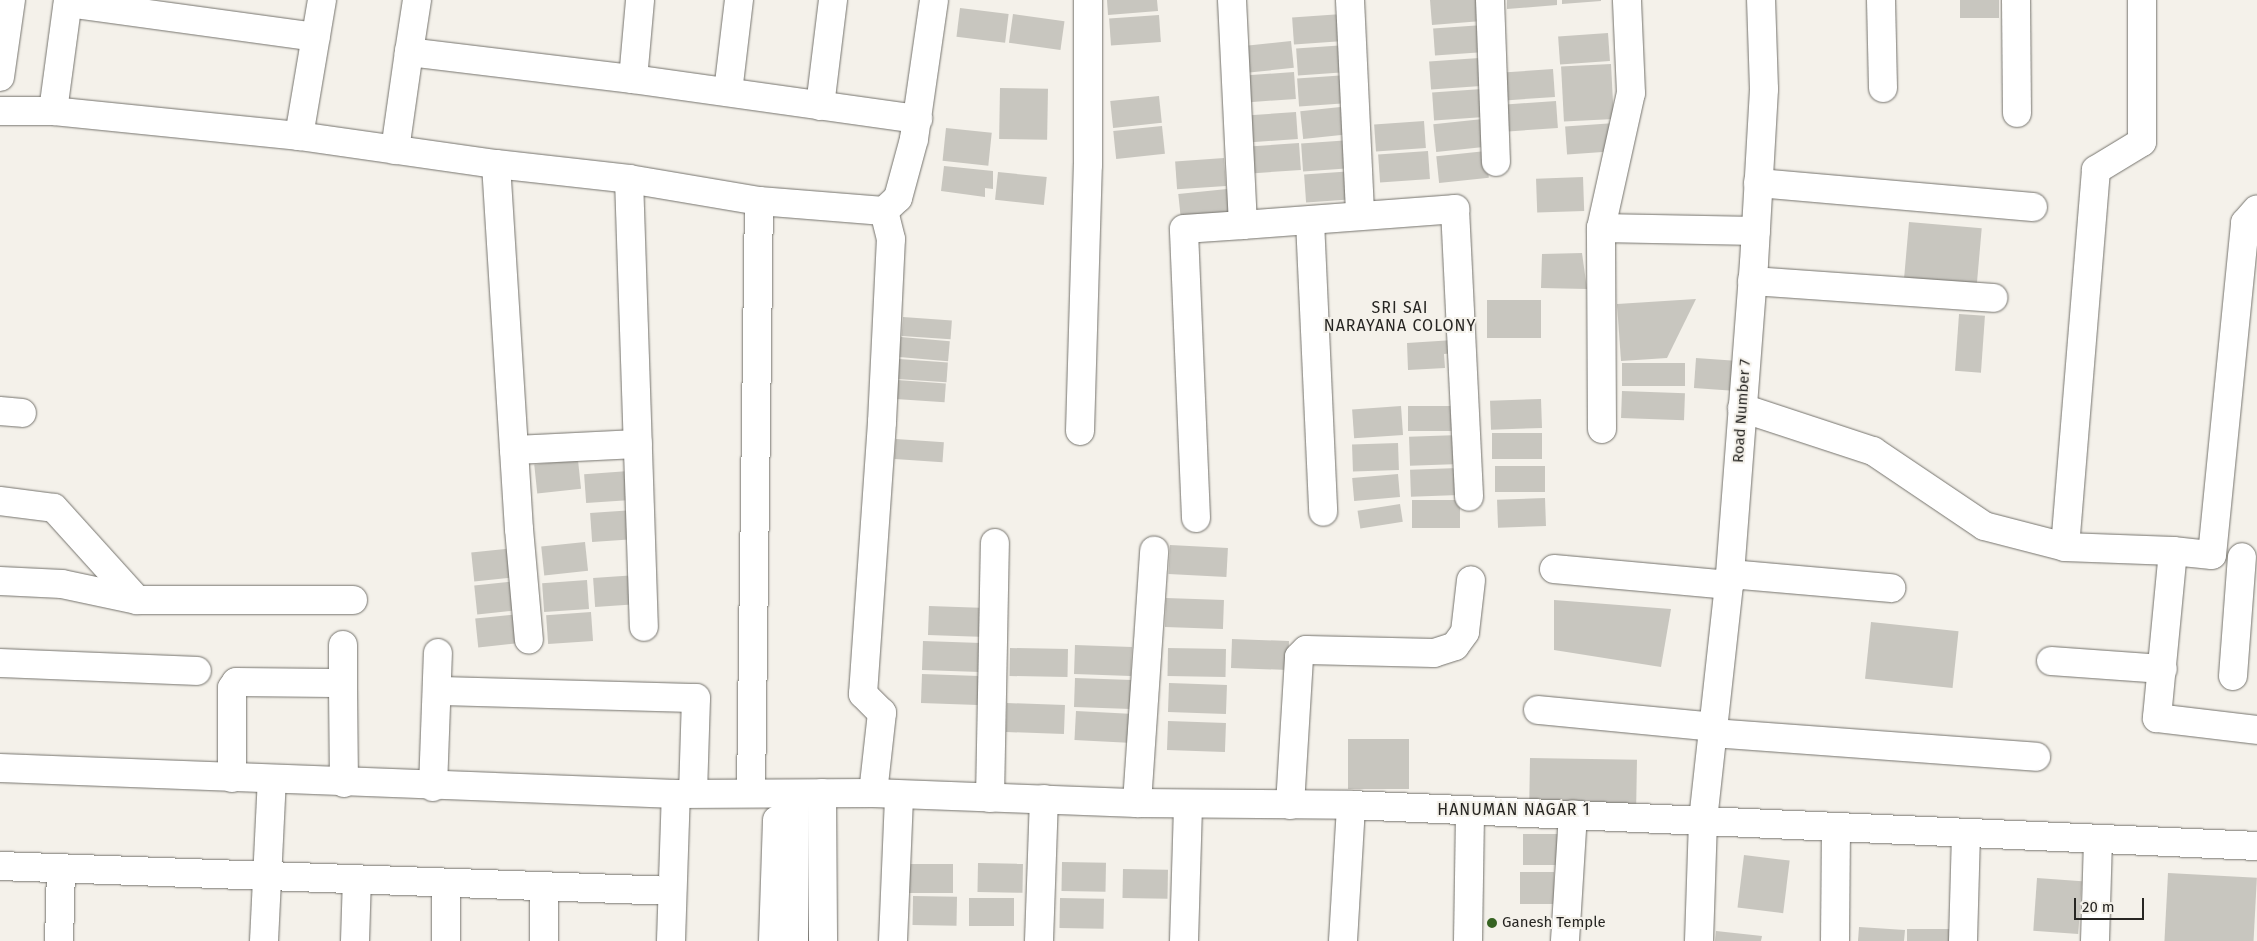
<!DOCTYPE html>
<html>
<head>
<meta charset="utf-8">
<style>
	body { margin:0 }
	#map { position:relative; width:2257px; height:941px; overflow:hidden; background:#f4f1ea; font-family:"Fira Sans",sans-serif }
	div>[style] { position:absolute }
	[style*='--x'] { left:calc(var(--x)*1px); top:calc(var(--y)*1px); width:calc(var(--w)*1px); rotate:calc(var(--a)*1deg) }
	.building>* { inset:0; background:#c8c6bf; transform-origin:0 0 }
	.roads { filter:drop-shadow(0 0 1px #75736d) drop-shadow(0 0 1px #75736d) }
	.minor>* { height:28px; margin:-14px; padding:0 14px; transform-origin:14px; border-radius:14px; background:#fff }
	.dots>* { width:14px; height:14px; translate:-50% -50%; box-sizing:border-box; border:2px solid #f4f1ea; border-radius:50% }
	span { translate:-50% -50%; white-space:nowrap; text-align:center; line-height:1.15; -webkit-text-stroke:4px #f4f1ea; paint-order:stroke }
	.street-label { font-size:15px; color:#272623 }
	.poi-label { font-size:15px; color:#272623 }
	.left { translate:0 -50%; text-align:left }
	.neighbourhood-label { font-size:16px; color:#272623; letter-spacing:1px }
	.scale { position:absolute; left:2074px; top:898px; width:70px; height:22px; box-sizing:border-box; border:2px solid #272623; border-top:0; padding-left:6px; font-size:15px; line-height:18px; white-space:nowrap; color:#272623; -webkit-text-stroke:4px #f4f1ea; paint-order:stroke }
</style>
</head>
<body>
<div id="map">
	<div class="building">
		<div style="clip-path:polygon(1107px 0,1157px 0,1158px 11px,1108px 15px)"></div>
		<div style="clip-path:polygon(1430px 0,1480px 0,1482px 21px,1432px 25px)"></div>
		<div style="clip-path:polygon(1507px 0,1557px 0,1557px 5px,1507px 9px)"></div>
		<div style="clip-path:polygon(1562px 0,1601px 0,1601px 1px,1562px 4px)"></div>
		<div style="left:1960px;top:0;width:39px;height:18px"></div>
		<div style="left:960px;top:8px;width:49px;height:29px;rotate:7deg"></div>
		<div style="left:1013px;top:14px;width:52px;height:29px;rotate:8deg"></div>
		<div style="left:1342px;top:14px;width:27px;height:50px;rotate:86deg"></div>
		<div style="left:1159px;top:15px;width:27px;height:50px;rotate:86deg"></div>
		<div style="left:1483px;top:25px;width:27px;height:50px;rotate:86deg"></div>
		<div style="left:1608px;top:33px;width:28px;height:50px;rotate:86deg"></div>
		<div style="left:1291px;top:41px;width:27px;height:50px;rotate:84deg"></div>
		<div style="left:1346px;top:45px;width:27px;height:50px;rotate:86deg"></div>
		<div style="left:1479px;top:58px;width:28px;height:50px;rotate:86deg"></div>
		<div style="left:1611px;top:64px;width:55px;height:50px;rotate:87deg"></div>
		<div style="left:1553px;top:69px;width:28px;height:50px;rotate:86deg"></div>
		<div style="left:1294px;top:72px;width:27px;height:50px;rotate:86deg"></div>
		<div style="left:1347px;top:75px;width:28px;height:50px;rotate:86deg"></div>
		<div style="left:1000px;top:88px;width:48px;height:51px;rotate:1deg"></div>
		<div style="left:1482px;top:89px;width:28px;height:50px;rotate:86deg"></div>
		<div style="left:1159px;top:96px;width:27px;height:49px;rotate:84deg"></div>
		<div style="left:1556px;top:101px;width:27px;height:50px;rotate:86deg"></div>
		<div style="left:1350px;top:106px;width:28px;height:50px;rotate:84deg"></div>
		<div style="left:1296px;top:112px;width:27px;height:50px;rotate:86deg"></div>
		<div style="left:1483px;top:119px;width:28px;height:50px;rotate:84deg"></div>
		<div style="left:1424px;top:121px;width:27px;height:50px;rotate:86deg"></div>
		<div style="left:1615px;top:123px;width:28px;height:50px;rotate:86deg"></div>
		<div style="left:1162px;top:126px;width:28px;height:49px;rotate:84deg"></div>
		<div style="left:946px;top:128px;width:46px;height:33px;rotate:6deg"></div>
		<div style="left:1351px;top:140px;width:28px;height:50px;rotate:86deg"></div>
		<div style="left:1299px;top:143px;width:27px;height:50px;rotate:86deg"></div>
		<div style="left:1428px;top:151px;width:28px;height:50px;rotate:86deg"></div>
		<div style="left:1486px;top:151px;width:27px;height:50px;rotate:84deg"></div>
		<div style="left:1224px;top:158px;width:28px;height:49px;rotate:86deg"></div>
		<div style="clip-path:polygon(944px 166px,993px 171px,993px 189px,985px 188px,985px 197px,941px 191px)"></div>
		<div style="left:1354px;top:171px;width:28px;height:50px;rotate:86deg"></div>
		<div style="left:998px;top:172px;width:49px;height:28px;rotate:6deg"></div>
		<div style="left:1583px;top:177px;width:34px;height:47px;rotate:88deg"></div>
		<div style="left:1227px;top:189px;width:28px;height:49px;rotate:84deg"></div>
		<div style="left:1909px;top:222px;width:73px;height:57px;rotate:5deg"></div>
		<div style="clip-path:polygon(1582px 253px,1587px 289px,1541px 288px,1542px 254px)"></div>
		<div style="clip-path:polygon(1696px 299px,1667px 358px,1621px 361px,1617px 304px)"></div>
		<div style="left:1487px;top:300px;width:54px;height:38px"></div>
		<div style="left:1959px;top:314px;width:26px;height:57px;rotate:4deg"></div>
		<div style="left:903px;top:317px;width:49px;height:19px;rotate:4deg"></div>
		<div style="left:901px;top:337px;width:49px;height:20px;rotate:5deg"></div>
		<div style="clip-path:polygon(1454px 340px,1455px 353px,1444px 354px,1445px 368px,1408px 370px,1407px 343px)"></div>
		<div style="left:1696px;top:358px;width:39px;height:30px;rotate:4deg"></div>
		<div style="left:899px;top:359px;width:49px;height:20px;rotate:4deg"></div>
		<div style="left:1685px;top:363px;width:23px;height:63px;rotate:90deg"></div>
		<div style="left:897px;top:380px;width:49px;height:19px;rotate:4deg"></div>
		<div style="left:1622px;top:391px;width:63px;height:27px;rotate:2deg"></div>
		<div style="left:1541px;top:399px;width:29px;height:51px;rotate:88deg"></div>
		<div style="left:1401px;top:406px;width:29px;height:49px;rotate:86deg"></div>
		<div style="left:1408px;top:406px;width:51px;height:25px"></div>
		<div style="left:1542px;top:433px;width:26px;height:50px;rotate:90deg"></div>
		<div style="left:1459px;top:435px;width:29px;height:50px;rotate:88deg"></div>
		<div style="left:896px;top:439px;width:48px;height:20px;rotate:4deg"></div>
		<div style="left:1398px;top:443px;width:27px;height:46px;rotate:88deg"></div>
		<div style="left:578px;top:460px;width:29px;height:44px;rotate:84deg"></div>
		<div style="left:1545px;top:466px;width:26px;height:50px;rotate:90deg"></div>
		<div style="left:1458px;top:468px;width:27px;height:48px;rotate:88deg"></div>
		<div style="left:629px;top:471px;width:29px;height:45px;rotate:86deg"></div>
		<div style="left:1398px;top:474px;width:23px;height:46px;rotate:85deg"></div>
		<div style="left:1545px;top:498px;width:28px;height:48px;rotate:88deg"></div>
		<div style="left:1460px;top:500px;width:28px;height:48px;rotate:90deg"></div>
		<div style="left:1400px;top:504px;width:18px;height:43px;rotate:81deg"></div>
		<div style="left:634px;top:510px;width:29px;height:44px;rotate:86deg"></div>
		<div style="left:585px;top:542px;width:29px;height:44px;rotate:84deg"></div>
		<div style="left:1170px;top:545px;width:58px;height:29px;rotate:3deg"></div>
		<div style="left:515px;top:548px;width:29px;height:44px;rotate:84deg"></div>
		<div style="left:637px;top:575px;width:29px;height:44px;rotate:86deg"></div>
		<div style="left:587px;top:580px;width:29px;height:45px;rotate:86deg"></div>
		<div style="left:518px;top:581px;width:29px;height:44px;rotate:84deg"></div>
		<div style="left:1166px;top:598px;width:58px;height:29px;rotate:2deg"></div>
		<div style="clip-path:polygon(1554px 600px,1671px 609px,1661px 667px,1554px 650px)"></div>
		<div style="left:929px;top:606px;width:58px;height:29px;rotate:2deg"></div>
		<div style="left:591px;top:612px;width:29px;height:45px;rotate:86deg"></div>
		<div style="left:519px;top:614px;width:29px;height:44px;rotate:84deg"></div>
		<div style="left:1871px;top:622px;width:88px;height:57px;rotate:6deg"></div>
		<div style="left:1232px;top:639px;width:57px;height:29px;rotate:2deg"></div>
		<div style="left:923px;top:641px;width:58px;height:29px;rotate:2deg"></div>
		<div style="left:1075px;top:645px;width:57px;height:29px;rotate:2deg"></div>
		<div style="left:1010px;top:648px;width:58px;height:28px;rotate:1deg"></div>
		<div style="left:1168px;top:648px;width:58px;height:28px;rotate:1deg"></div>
		<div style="left:922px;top:674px;width:57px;height:29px;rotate:2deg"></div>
		<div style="left:1075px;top:678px;width:57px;height:29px;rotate:2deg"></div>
		<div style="left:1169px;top:683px;width:58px;height:29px;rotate:2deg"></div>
		<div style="left:1007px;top:703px;width:58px;height:29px;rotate:2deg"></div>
		<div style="left:1076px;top:711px;width:58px;height:29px;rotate:3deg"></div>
		<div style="left:1168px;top:721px;width:58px;height:29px;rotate:2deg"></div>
		<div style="left:1348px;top:739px;width:61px;height:50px"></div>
		<div style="left:1530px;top:758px;width:107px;height:44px;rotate:1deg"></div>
		<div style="left:1523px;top:834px;width:35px;height:31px"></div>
		<div style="left:1744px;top:855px;width:46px;height:53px;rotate:7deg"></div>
		<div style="left:1062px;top:862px;width:44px;height:29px;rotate:1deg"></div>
		<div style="left:978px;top:863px;width:45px;height:29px;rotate:1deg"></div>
		<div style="left:909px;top:864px;width:44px;height:29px"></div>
		<div style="left:1123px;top:869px;width:45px;height:29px;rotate:1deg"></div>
		<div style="left:1520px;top:872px;width:34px;height:32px"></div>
		<div style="left:2168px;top:873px;width:89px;height:68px;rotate:3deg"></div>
		<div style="left:2037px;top:878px;width:45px;height:53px;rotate:4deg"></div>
		<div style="left:913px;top:896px;width:44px;height:29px;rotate:1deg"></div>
		<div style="left:969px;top:898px;width:45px;height:28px"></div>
		<div style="left:1060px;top:898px;width:44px;height:30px;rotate:1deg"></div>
		<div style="clip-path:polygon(1859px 927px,1905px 930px,1904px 941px,1858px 941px)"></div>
		<div style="left:1952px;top:929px;width:12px;height:45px;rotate:90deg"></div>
		<div style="clip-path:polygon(1716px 931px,1762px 936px,1761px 941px,1715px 941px)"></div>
	</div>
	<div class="roads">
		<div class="minor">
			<div style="--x:417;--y:0;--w:53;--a:98.7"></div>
			<div style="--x:409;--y:52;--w:226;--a:6.9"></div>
			<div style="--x:633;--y:79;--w:288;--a:8"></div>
			<div style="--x:1350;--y:0;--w:214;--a:87.3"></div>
			<div style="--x:1490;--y:0;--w:162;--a:87.9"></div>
			<div style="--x:1881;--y:0;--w:88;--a:88.7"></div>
			<div style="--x:2016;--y:0;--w:113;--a:89.5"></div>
			<div style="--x:2142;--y:0;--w:142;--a:90"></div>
			<div style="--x:2142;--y:142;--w:54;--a:148.7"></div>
			<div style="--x:2096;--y:170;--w:378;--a:94.7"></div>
			<div style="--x:2065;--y:547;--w:108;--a:2.1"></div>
			<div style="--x:2173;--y:551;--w:168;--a:95.5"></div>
			<div style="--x:2157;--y:718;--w:101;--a:6.8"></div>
			<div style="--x:68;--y:3;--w:250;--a:7.8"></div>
			<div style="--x:0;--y:77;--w:78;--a:-81.9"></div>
			<div style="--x:633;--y:79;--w:79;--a:-84.9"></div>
			<div style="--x:728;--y:92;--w:93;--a:-83.2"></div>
			<div style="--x:820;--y:106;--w:107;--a:-83"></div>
			<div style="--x:0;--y:111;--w:53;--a:0"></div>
			<div style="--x:53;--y:111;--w:247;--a:5.8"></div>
			<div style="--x:299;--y:136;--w:199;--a:8.1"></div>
			<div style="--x:496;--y:164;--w:134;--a:6.4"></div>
			<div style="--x:629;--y:179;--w:132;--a:9.6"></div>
			<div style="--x:759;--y:201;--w:125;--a:4.6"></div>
			<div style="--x:884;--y:211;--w:19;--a:-43"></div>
			<div style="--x:898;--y:198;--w:61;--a:-74.8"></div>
			<div style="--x:914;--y:139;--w:140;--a:-81.8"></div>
			<div style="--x:53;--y:111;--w:112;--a:-82.3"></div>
			<div style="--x:299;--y:136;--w:138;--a:-80.4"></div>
			<div style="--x:395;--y:150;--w:99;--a:-81.9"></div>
			<div style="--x:496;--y:164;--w:366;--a:86.4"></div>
			<div style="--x:519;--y:529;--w:111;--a:84.9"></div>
			<div style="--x:629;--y:179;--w:448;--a:88.1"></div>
			<div style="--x:1758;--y:183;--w:276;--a:5"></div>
			<div style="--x:1310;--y:221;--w:291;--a:87.4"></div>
			<div style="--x:1243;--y:225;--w:213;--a:-4.3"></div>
			<div style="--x:1455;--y:209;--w:288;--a:87.2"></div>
			<div style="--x:1601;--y:228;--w:155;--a:1.1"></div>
			<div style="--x:1752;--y:281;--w:242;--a:4"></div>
			<div style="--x:1742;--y:408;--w:138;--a:18.2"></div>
			<div style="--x:1873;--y:451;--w:134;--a:34"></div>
			<div style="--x:1984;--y:526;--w:84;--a:14.5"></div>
			<div style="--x:0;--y:411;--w:22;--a:5"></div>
			<div style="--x:1602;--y:429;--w:201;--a:-90.3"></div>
			<div style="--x:1601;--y:228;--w:138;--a:-77.5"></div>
			<div style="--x:1631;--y:93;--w:93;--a:-92.5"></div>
			<div style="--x:1080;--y:431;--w:266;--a:-88.3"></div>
			<div style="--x:1088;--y:165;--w:165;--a:-90"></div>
			<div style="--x:514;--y:450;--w:124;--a:-2.8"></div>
			<div style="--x:0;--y:501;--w:54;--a:7.4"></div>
			<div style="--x:54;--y:508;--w:124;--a:47.9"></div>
			<div style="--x:137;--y:600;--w:216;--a:0"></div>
			<div style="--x:1196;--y:518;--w:289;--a:-92.4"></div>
			<div style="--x:1184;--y:229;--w:59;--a:-3.9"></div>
			<div style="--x:1243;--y:225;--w:225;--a:-92.8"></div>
			<div style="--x:2173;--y:551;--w:39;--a:6"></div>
			<div style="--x:2212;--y:555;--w:334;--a:-84.3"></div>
			<div style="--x:2245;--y:223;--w:18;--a:-49"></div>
			<div style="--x:1554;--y:569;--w:176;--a:5.2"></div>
			<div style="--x:1730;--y:574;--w:162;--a:5"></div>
			<div style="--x:0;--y:581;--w:62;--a:2.8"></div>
			<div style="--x:62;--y:584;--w:77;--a:12"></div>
			<div style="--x:2051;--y:661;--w:112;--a:4.1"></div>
			<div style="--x:0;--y:663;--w:197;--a:2.3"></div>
			<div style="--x:2233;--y:676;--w:119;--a:-85.7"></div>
			<div style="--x:343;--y:688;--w:43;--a:-90"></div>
			<div style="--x:438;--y:691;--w:258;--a:1.6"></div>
			<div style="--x:696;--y:698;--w:95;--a:91.8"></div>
			<div style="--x:1538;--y:710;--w:177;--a:5.5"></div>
			<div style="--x:1713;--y:733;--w:324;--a:4.2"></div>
			<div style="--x:0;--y:768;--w:676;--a:2.2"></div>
			<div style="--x:676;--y:794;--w:197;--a:-0.3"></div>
			<div style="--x:873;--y:793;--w:264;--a:2.2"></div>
			<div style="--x:1137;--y:803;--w:214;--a:0.5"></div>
			<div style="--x:1351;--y:805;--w:907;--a:2.59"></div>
			<div style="--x:232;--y:778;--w:90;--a:-90"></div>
			<div style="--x:232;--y:688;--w:7;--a:-56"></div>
			<div style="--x:236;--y:682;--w:98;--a:0.6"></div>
			<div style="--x:334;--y:683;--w:10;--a:29"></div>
			<div style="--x:343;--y:688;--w:95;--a:89.4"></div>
			<div style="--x:433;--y:787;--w:134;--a:-87.9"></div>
			<div style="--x:751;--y:793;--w:592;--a:-89.23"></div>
			<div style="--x:822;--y:793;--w:148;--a:89.6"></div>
			<div style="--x:873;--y:793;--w:81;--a:-83.6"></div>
			<div style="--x:882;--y:713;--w:27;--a:-135"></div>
			<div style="--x:863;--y:694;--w:273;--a:-86"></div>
			<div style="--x:882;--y:422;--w:183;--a:-87.2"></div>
			<div style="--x:891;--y:239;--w:29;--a:-104"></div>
			<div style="--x:990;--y:798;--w:255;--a:-88.9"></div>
			<div style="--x:1137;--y:803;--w:253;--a:-86.1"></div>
			<div style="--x:1290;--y:805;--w:148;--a:-86.5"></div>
			<div style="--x:1299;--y:657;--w:10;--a:-45"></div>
			<div style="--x:1306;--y:650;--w:128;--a:1.3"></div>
			<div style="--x:1434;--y:653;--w:22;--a:-18"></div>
			<div style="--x:1455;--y:646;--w:17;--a:-54"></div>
			<div style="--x:1465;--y:632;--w:52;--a:-83.4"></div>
			<div style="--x:0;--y:866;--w:672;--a:2.13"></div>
			<div style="--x:446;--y:883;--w:58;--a:90"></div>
			<div style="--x:544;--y:887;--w:54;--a:90"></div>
			<div style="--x:59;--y:941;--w:72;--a:-88.4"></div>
			<div style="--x:264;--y:941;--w:162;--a:-87.2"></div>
			<div style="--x:355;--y:941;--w:62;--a:-88.2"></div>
			<div style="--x:671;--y:941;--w:147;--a:-88.1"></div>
			<div style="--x:773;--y:941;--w:121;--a:-88.1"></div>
			<div style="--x:794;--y:941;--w:147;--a:-89.6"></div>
			<div style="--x:893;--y:941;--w:145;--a:-87.6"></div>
			<div style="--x:1039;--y:941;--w:142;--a:-88"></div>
			<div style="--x:1184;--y:941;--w:137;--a:-88.3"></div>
			<div style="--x:1343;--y:941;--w:136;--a:-86.6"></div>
			<div style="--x:1468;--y:941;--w:130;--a:-89.1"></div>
			<div style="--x:1565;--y:941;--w:127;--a:-86.4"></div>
			<div style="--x:1699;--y:941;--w:121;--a:-88.1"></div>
			<div style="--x:1703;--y:820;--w:247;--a:-83.7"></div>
			<div style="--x:1730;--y:574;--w:312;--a:-85.6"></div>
			<div style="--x:1754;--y:263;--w:174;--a:-86.7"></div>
			<div style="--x:1764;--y:89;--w:89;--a:-91.9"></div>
			<div style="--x:1835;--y:941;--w:114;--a:-89.5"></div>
			<div style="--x:1963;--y:941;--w:108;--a:-88.4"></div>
			<div style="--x:2095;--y:941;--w:101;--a:-88.3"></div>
		</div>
	</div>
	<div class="dots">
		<div style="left:1492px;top:923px;background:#366322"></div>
	</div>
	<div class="street-label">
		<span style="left:1742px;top:411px;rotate:-86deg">Road Number 7</span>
	</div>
	<div class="poi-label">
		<span class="left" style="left:1502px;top:923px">Ganesh Temple</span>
	</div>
	<div class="neighbourhood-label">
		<span style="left:1400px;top:317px">SRI SAI<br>NARAYANA COLONY</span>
		<span style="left:1514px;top:810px">HANUMAN NAGAR 1</span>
	</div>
	<div class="scale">20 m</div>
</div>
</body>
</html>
